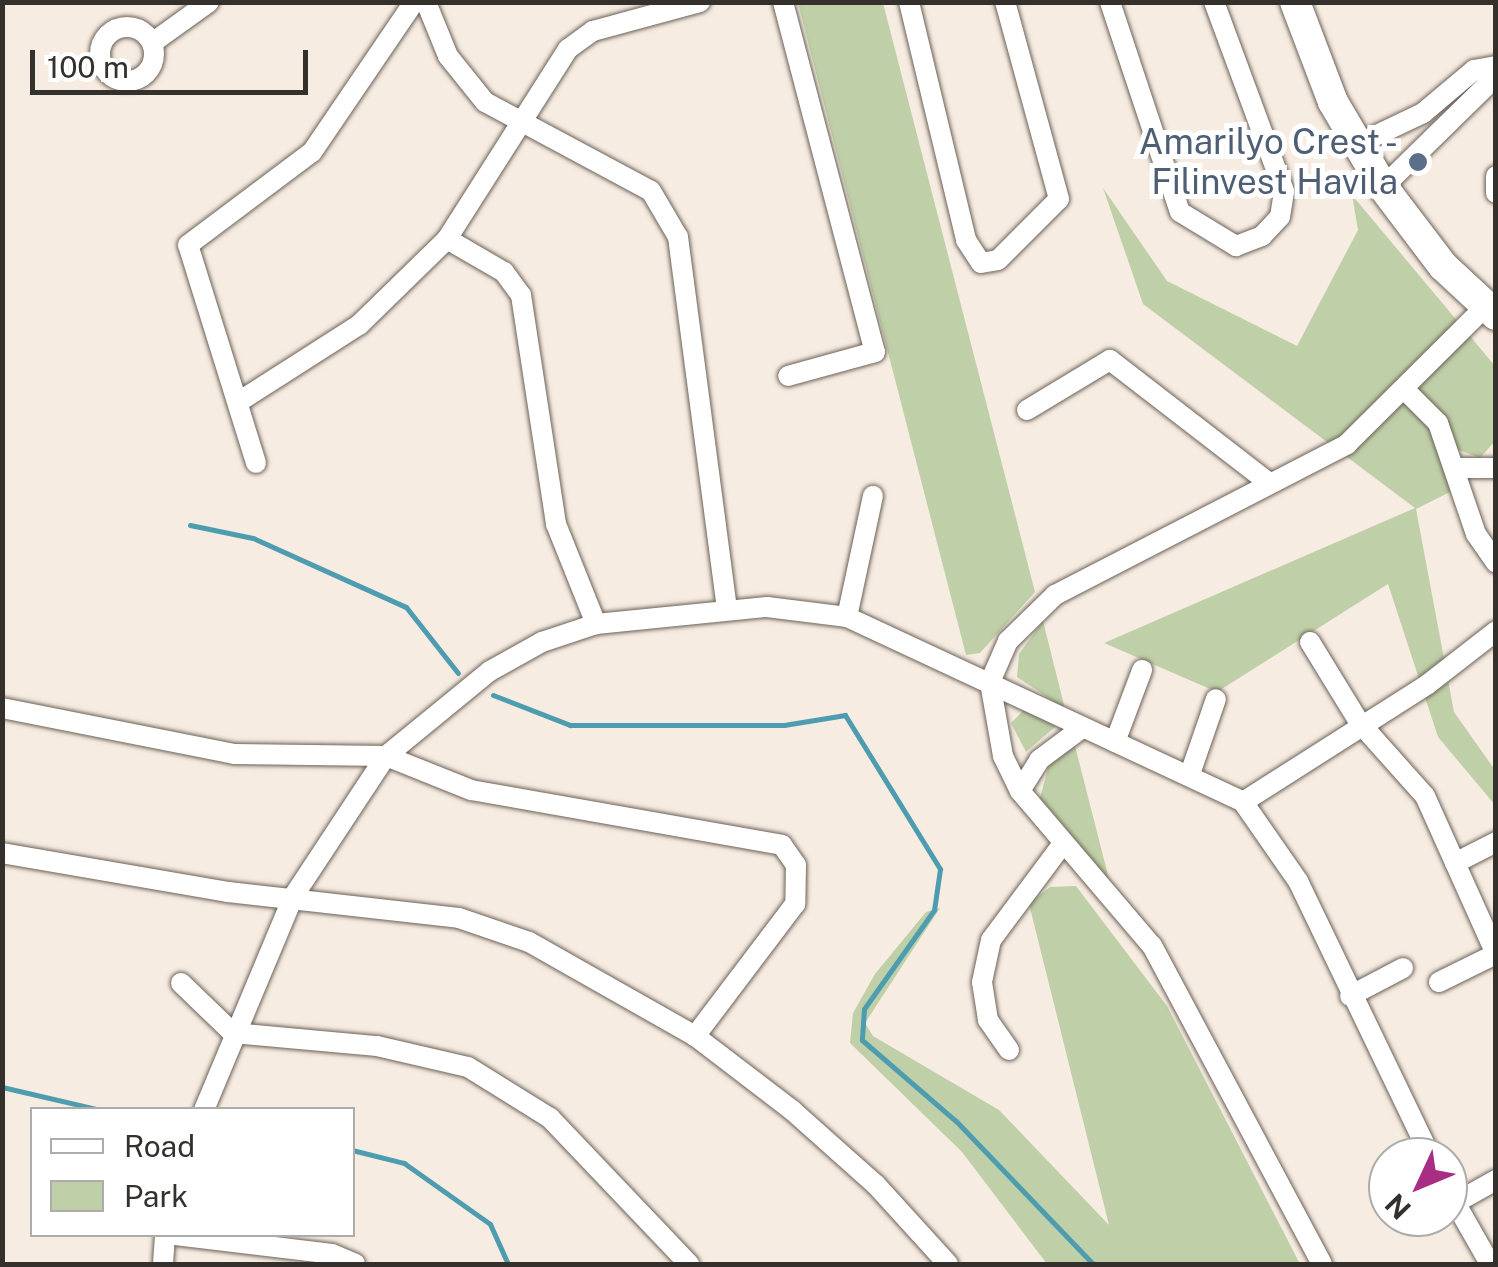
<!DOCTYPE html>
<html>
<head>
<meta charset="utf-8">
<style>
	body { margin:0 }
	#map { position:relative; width:1498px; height:1267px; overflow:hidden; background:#f7ece1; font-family:"Public Sans",sans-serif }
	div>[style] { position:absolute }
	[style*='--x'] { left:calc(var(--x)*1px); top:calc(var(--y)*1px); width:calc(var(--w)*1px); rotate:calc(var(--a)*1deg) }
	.green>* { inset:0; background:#bfd0a8 }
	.stream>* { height:5px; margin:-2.5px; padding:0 2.5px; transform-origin:2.5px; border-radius:2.5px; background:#4e9caf }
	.roads { filter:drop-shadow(0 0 2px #6b6158) drop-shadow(0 0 2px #6b6158) }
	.street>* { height:20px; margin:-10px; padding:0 10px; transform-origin:10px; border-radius:10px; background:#fff }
	.street>.ring { margin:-10px; padding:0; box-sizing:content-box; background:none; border:20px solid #fff; border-radius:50% }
	.secondary>* { height:30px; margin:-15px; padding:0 15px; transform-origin:15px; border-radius:15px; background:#fff }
	.dots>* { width:28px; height:28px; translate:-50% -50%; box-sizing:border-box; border:5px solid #fff; border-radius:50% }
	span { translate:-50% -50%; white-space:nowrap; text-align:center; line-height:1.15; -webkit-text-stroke:10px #fff; paint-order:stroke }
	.service-label { font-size:35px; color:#4e5e75 }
	.right { translate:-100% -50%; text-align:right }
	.frame { position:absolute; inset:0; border:5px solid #34302c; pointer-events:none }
	.legend { position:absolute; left:30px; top:1107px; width:325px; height:130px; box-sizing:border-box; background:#fff; border:2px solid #aeacab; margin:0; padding:12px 18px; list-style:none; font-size:30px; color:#34302c }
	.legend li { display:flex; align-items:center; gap:20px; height:50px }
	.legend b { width:50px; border:2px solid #aeacab }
	.north { position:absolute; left:1368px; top:1137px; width:100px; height:100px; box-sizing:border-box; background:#fff; border:2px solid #aeacab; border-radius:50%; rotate:226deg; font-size:28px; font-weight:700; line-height:40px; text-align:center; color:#34302c }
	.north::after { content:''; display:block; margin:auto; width:35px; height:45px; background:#a82e83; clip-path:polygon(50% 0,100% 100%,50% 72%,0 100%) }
	.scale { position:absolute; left:30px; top:50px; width:278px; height:45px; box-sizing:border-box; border:5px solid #34302c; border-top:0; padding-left:12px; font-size:30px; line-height:35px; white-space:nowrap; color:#34302c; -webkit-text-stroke:8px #fff; paint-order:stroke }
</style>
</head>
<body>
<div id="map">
	<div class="green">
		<div style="clip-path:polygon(798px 3px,883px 3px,1035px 592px,980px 653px,966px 655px)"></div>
		<div style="clip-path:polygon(1103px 188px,1167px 281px,1297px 346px,1358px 230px,1352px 195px,1495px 366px,1495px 441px,1480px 458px,1435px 441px,1452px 491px,1416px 509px,1454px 712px,1495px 770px,1495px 805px,1438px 737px,1388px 584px,1217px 692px,1104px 643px,1415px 508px,1143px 304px)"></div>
		<div style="clip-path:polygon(1043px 621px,1065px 709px,1017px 677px,1019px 654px)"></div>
		<div style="clip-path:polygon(1024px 710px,1056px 726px,1026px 752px,1011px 723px)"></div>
		<div style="clip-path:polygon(1075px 746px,1109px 879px,1040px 798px,1050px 761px)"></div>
		<div style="clip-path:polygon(1076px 886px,1167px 1006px,1300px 1264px,1047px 1264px,962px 1152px,850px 1043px,853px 1013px,875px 974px,926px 912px,940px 908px,865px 1023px,873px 1036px,999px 1110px,1109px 1225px,1029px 904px,1050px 887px)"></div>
	</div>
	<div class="stream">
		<div style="--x:190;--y:525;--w:64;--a:11.7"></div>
		<div style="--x:253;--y:538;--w:168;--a:24.3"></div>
		<div style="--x:406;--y:607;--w:84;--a:51.8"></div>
		<div style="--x:493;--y:695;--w:83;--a:21.3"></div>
		<div style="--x:570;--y:725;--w:214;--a:0"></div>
		<div style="--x:784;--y:725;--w:62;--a:-9.3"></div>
		<div style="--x:845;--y:715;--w:181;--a:58.3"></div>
		<div style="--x:940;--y:869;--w:41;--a:98.3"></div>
		<div style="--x:934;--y:910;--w:121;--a:125.3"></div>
		<div style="--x:864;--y:1009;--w:31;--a:94"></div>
		<div style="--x:862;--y:1040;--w:124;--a:40.8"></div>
		<div style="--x:956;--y:1121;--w:198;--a:46.2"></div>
		<div style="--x:2;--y:1087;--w:102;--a:13.1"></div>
		<div style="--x:352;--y:1150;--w:54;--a:14"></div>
		<div style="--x:404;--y:1163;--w:105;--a:35.3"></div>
		<div style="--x:490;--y:1224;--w:44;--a:65.8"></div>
	</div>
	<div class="roads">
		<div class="street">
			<div style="--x:426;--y:2;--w:58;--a:67.8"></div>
			<div style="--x:448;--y:56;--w:59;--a:51.2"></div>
			<div style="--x:485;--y:102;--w:188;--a:28.2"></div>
			<div style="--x:651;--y:191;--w:53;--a:59.6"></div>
			<div style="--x:678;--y:237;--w:373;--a:82.5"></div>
			<div style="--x:783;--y:2;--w:362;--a:75.3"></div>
			<div style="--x:875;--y:352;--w:90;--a:164.6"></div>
			<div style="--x:909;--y:2;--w:245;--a:76.5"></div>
			<div style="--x:966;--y:240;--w:27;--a:57"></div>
			<div style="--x:981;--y:263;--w:17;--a:-10"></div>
			<div style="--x:998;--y:260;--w:86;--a:-45"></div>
			<div style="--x:1059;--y:199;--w:204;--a:-105.3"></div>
			<div style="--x:1110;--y:2;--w:221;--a:71.6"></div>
			<div style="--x:1180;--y:212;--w:66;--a:31.3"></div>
			<div style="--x:1236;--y:246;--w:28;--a:-21"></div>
			<div style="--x:1262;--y:236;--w:26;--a:-47"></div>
			<div style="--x:1280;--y:217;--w:26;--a:-81"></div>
			<div style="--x:1284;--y:191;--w:202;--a:-110.3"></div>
			<div class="ring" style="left:100px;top:27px;width:34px;height:34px"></div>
			<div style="--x:152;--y:43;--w:70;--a:-35.7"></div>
			<div style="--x:1356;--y:145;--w:74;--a:-25.5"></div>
			<div style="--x:1423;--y:113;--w:67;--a:-40.1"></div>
			<div style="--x:1474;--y:70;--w:22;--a:-10"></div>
			<div style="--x:1496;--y:176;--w:17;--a:90"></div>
			<div style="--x:1383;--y:187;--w:144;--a:-44.4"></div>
			<div style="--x:1486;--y:86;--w:21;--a:-61"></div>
			<div style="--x:447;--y:239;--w:66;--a:30.1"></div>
			<div style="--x:504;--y:272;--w:29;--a:54"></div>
			<div style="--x:521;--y:295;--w:232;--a:81.3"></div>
			<div style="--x:556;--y:524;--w:108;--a:68.2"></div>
			<div style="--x:1405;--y:390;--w:47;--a:45"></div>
			<div style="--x:1438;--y:423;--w:117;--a:71.1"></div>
			<div style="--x:1476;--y:534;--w:35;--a:55"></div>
			<div style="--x:240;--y:401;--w:141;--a:-32.6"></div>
			<div style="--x:359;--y:325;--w:123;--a:-44.3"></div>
			<div style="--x:447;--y:239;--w:225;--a:-57.5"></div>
			<div style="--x:568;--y:49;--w:31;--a:-36"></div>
			<div style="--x:593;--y:31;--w:111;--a:-15.2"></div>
			<div style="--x:1027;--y:410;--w:97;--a:-31.1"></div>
			<div style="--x:1110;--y:360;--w:201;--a:37.7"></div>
			<div style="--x:256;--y:463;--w:228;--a:-107.3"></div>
			<div style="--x:188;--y:245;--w:155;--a:-36.9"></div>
			<div style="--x:312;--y:152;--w:181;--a:-55.8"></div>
			<div style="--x:1456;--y:468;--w:40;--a:0"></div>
			<div style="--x:847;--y:617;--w:124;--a:-77.9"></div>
			<div style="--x:1310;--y:642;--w:94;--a:58.5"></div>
			<div style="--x:1359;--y:722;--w:99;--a:48.3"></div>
			<div style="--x:1425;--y:796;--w:173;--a:65.8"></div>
			<div style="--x:2;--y:708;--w:237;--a:11.2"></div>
			<div style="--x:234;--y:754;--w:152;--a:0.8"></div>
			<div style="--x:386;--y:756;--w:92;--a:21.8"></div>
			<div style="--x:471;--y:790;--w:316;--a:10"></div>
			<div style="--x:782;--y:845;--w:24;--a:55"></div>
			<div style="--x:796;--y:865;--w:39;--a:91"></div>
			<div style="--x:795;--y:904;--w:166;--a:127.1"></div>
			<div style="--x:1115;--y:742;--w:77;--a:-69.4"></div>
			<div style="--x:1190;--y:774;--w:79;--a:-70.9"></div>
			<div style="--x:1020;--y:791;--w:36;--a:-58"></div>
			<div style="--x:1039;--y:760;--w:54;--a:-36.7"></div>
			<div style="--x:1243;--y:802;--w:219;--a:-32.5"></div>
			<div style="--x:1428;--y:684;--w:86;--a:-37.9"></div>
			<div style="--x:2;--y:853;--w:229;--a:9.8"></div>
			<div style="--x:228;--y:892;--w:232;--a:6.4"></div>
			<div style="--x:459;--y:918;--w:74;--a:18.9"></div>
			<div style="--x:529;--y:942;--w:191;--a:29.5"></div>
			<div style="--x:695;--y:1036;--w:123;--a:37.4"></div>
			<div style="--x:793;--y:1111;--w:111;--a:41.7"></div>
			<div style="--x:876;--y:1185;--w:107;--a:47.7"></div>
			<div style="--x:1455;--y:863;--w:46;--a:-27.1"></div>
			<div style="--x:1439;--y:982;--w:64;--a:-26.2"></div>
			<div style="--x:181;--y:983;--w:72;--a:43.9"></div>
			<div style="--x:233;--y:1033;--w:145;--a:5.2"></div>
			<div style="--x:377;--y:1046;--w:93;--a:13"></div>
			<div style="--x:468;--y:1067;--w:97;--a:31.9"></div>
			<div style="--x:550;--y:1118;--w:202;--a:46.4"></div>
			<div style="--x:1350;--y:996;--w:60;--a:-27.8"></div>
			<div style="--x:1009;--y:1050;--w:37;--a:-125"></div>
			<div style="--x:988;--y:1020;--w:38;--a:-99"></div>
			<div style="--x:982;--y:982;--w:43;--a:-77.9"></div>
			<div style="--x:991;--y:940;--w:117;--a:-53.3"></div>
			<div style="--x:204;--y:1110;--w:231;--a:-67.3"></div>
			<div style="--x:293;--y:897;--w:169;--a:-56.6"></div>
			<div style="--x:386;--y:756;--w:134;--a:-39.3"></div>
			<div style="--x:490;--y:671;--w:60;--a:-29.1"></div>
			<div style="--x:542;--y:642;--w:57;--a:-18.4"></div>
			<div style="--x:596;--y:624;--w:172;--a:-5.7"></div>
			<div style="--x:767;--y:607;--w:81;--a:7.1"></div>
			<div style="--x:847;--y:617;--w:437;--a:25"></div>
			<div style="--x:1243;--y:802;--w:96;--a:55.2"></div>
			<div style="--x:1298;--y:881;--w:306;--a:64.3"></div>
			<div style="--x:1448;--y:1190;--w:85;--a:60.4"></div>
			<div style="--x:1455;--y:1203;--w:47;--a:-29.3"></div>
			<div style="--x:167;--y:1234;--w:166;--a:6.9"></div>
			<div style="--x:332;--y:1254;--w:25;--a:23"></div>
			<div style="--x:163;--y:1264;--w:30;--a:-86"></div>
			<div style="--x:1322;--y:1264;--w:361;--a:-118.1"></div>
			<div style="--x:1152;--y:946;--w:204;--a:-130.4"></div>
			<div style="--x:1020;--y:791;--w:39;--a:-116"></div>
			<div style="--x:1003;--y:756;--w:75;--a:-100"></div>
			<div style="--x:990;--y:682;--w:45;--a:-66.3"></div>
			<div style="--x:1008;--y:641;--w:66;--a:-44.4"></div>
			<div style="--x:1055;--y:595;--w:329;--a:-27.3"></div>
			<div style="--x:1347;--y:444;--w:193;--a:-44.8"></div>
		</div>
		<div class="secondary">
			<div style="--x:1295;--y:2;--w:107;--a:69.2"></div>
			<div style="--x:1333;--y:102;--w:99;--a:59.5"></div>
			<div style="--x:1383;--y:187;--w:99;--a:52.8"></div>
			<div style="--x:1443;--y:266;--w:72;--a:42.8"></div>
		</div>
	</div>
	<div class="dots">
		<div style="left:1418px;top:162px;background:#5c6f8a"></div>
	</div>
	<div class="service-label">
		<span class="right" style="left:1398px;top:162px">Amarilyo Crest -<br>Filinvest Havila</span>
	</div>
	<div class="frame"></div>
	<ul class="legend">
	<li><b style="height:12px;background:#fff"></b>Road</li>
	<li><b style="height:28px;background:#bfd0a8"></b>Park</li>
	</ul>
	<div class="north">N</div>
	<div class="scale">100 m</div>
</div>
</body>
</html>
